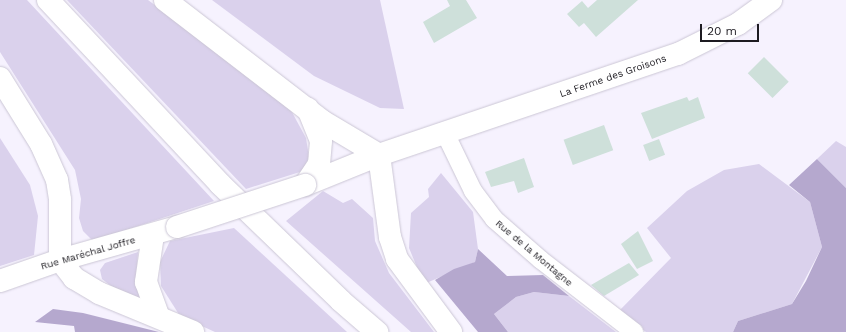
<!DOCTYPE html>
<html>
<head>
<meta charset="utf-8">
<style>
	body { margin:0 }
	#map { position:relative; width:846px; height:332px; overflow:hidden; background:#f6f2fe; font-family:"Work Sans",sans-serif }
	div>[style] { position:absolute }
	[style*='--x'] { left:calc(var(--x)*1px); top:calc(var(--y)*1px); width:calc(var(--w)*1px); rotate:calc(var(--a)*1deg) }
	.green>* { inset:0; background:#dad1ec }
	.forest>* { inset:0; background:#b5a8ce }
	.building>* { inset:0; background:#cee0da; transform-origin:0 0 }
	.roads { filter:drop-shadow(0 0 1px #cbc6d5) drop-shadow(0 0 1px #cbc6d5) }
	.minor>* { height:18px; margin:-9px; padding:0 9px; transform-origin:9px; border-radius:9px; background:#fff }
	.secondary>* { height:22px; margin:-11px; padding:0 11px; transform-origin:11px; border-radius:11px; background:#fff }
	.primary>* { height:22px; margin:-11px; padding:0 11px; transform-origin:11px; border-radius:11px; background:#fff }
	.bridges { filter:drop-shadow(0 0 1px #cbc6d5) drop-shadow(0 0 1px #cbc6d5) }
	.secondary-bridge>* { height:22px; margin:-11px; padding:0 11px; transform-origin:11px; border-radius:11px; background:#fff }
	span { translate:-50% -50%; white-space:nowrap; text-align:center; line-height:1.15; -webkit-text-stroke:4px #fff; paint-order:stroke }
	.street-label { font-size:10px; color:#1d1b21 }
	.scale { position:absolute; left:700px; top:24px; width:59px; height:18px; box-sizing:border-box; border:2px solid #1d1b21; border-top:0; padding-left:5px; font-size:12px; line-height:14px; white-space:nowrap; color:#1d1b21; -webkit-text-stroke:3px #fff; paint-order:stroke }
</style>
</head>
<body>
<div id="map">
	<div class="green">
		<div style="clip-path:polygon(0 0,27px 0,214px 201px,93px 241px,83px 231px,79px 218px,81px 199px,75px 170px,0 52px)"></div>
		<div style="clip-path:polygon(67px 0,148px 0,287px 103px,306px 138px,309px 157px,303px 171px,246px 189px)"></div>
		<div style="clip-path:polygon(212px 0,380px 0,404px 109px,380px 108px,314px 76px)"></div>
		<div style="clip-path:polygon(0 138px,30px 185px,38px 216px,34px 255px,0 266px)"></div>
		<div style="clip-path:polygon(836px 141px,846px 147px,846px 188px,817px 159px)"></div>
		<div style="clip-path:polygon(759px 164px,810px 202px,822px 247px,792px 304px,738px 321px,733px 332px,646px 332px,619px 311px,671px 258px,647px 228px,687px 191px,724px 170px)"></div>
		<div style="clip-path:polygon(441px 173px,473px 212px,478px 249px,475px 262px,424px 284px,409px 248px,411px 213px,429px 197px,428px 189px)"></div>
		<div style="clip-path:polygon(323px 191px,343px 203px,352px 199px,373px 218px,375px 241px,389px 273px,434px 332px,411px 332px,286px 221px)"></div>
		<div style="clip-path:polygon(234px 228px,347px 332px,215px 332px,180px 316px,161px 286px,160px 262px,170px 241px)"></div>
		<div style="clip-path:polygon(138px 252px,136px 278px,144px 302px,111px 286px,102px 279px,100px 270px,105px 263px)"></div>
		<div style="clip-path:polygon(534px 292px,569px 296px,616px 332px,508px 332px,494px 314px,516px 297px)"></div>
	</div>
	<div class="forest">
		<div style="clip-path:polygon(817px 159px,846px 188px,846px 332px,733px 332px,738px 321px,792px 304px,806px 281px,822px 247px,810px 202px,789px 185px)"></div>
		<div style="clip-path:polygon(478px 249px,507px 276px,543px 275px,569px 296px,534px 292px,516px 297px,494px 314px,508px 332px,478px 332px,435px 280px,454px 269px,475px 262px)"></div>
		<div style="clip-path:polygon(53px 309px,83px 313px,159px 332px,75px 332px,74px 326px,35px 322px)"></div>
	</div>
	<div class="building">
		<div style="clip-path:polygon(447px 0,466px 0,477px 18px,434px 43px,423px 22px,450px 6px)"></div>
		<div style="clip-path:polygon(597px 0,638px 0,596px 37px,584px 23px,579px 27px,567px 14px,582px 1px,588px 8px)"></div>
		<div style="left:764px;top:57px;width:35px;height:23px;rotate:45deg"></div>
		<div style="clip-path:polygon(687px 97px,689px 101px,698px 97px,705px 118px,652px 139px,641px 113px)"></div>
		<div style="left:604px;top:125px;width:27px;height:43px;rotate:70deg"></div>
		<div style="left:659px;top:139px;width:17px;height:17px;rotate:69deg"></div>
		<div style="clip-path:polygon(524px 158px,534px 187px,518px 193px,514px 181px,491px 187px,485px 172px)"></div>
		<div style="clip-path:polygon(638px 231px,653px 261px,637px 269px,621px 244px)"></div>
		<div style="clip-path:polygon(629px 263px,639px 275px,604px 296px,591px 285px)"></div>
	</div>
	<div class="roads">
		<div class="minor">
			<div style="--x:445;--y:133;--w:64;--a:64.2"></div>
			<div style="--x:473;--y:191;--w:35;--a:53"></div>
			<div style="--x:494;--y:219;--w:62;--a:41.1"></div>
			<div style="--x:541;--y:260;--w:118;--a:37.7"></div>
		</div>
		<div class="secondary">
			<div style="--x:305;--y:185;--w:80;--a:-22.1"></div>
			<div style="--x:379;--y:155;--w:316;--a:-18.7"></div>
			<div style="--x:678;--y:54;--w:67;--a:-26.6"></div>
			<div style="--x:738;--y:24;--w:41;--a:-36"></div>
			<div style="--x:0;--y:281;--w:64;--a:-19.3"></div>
			<div style="--x:60;--y:260;--w:122;--a:-15.8"></div>
		</div>
		<div class="primary">
			<div style="--x:48;--y:0;--w:252;--a:46.9"></div>
			<div style="--x:220;--y:184;--w:168;--a:44"></div>
			<div style="--x:341;--y:301;--w:48;--a:40.7"></div>
			<div style="--x:165;--y:0;--w:198;--a:37.6"></div>
			<div style="--x:322;--y:121;--w:66;--a:30.8"></div>
			<div style="--x:379;--y:155;--w:83;--a:82.4"></div>
			<div style="--x:390;--y:237;--w:23;--a:72"></div>
			<div style="--x:397;--y:259;--w:91;--a:53.5"></div>
			<div style="--x:0;--y:78;--w:78;--a:58.2"></div>
			<div style="--x:41;--y:144;--w:39;--a:66"></div>
			<div style="--x:57;--y:180;--w:20;--a:81"></div>
			<div style="--x:60;--y:200;--w:60;--a:90"></div>
			<div style="--x:60;--y:260;--w:23;--a:52"></div>
			<div style="--x:74;--y:278;--w:29;--a:31"></div>
			<div style="--x:99;--y:293;--w:102;--a:22.5"></div>
			<div style="--x:305;--y:185;--w:25;--a:-56"></div>
			<div style="--x:319;--y:164;--w:23;--a:-85"></div>
			<div style="--x:321;--y:141;--w:35;--a:-112"></div>
			<div style="--x:153;--y:235;--w:48;--a:98.5"></div>
			<div style="--x:146;--y:282;--w:37;--a:70"></div>
		</div>
	</div>
	<div class="bridges">
		<div class="secondary-bridge">
			<div style="--x:177;--y:227;--w:135;--a:-18.2"></div>
		</div>
	</div>
	<div class="street-label">
		<span style="left:613px;top:76px;rotate:-19deg">La Ferme des Groisons</span>
		<span style="left:88px;top:253px;rotate:-16deg">Rue Maréchal Joffre</span>
		<span style="left:534px;top:253px;rotate:40deg">Rue de la Montagne</span>
	</div>
	<div class="scale">20 m</div>
</div>
</body>
</html>
